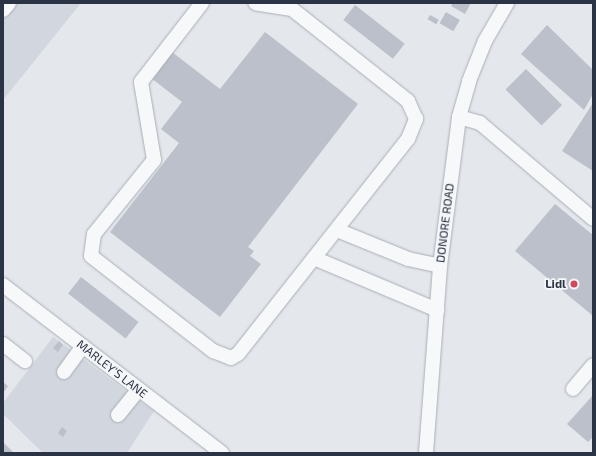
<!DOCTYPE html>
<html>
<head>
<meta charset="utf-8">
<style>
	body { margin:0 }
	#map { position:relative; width:596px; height:456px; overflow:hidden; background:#e4e7ec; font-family:"Exo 2",sans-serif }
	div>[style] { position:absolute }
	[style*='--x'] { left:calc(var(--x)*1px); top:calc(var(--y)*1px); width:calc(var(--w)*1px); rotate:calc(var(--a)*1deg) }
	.built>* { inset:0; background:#d2d6de }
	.building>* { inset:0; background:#bbc0ca; transform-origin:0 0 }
	.roads { filter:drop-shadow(0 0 1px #a9aeb7) drop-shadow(0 0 1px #a9aeb7) }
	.minor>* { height:14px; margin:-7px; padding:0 7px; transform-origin:7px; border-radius:7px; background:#f7f8fa }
	.dots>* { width:11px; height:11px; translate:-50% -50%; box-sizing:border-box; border:2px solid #f4f6f9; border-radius:50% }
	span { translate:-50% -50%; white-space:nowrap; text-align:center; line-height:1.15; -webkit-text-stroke:3.5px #f4f6f9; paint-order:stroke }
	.street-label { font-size:12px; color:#2b3445 }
	.poi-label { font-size:12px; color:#2b3445; font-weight:700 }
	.right { translate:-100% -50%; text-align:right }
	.frame { position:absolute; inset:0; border:4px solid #2b3445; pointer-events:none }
</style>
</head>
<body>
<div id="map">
	<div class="built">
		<div style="clip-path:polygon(3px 3px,81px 3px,3px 100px)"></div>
		<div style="clip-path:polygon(53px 337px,71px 350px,75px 357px,82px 358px,126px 391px,131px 398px,138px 400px,154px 411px,127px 453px,43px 453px,3px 414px,3px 403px)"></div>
	</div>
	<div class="building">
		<div style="clip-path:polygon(453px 3px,471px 3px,465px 14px,451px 6px)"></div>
		<div style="left:355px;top:5px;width:63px;height:19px;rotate:38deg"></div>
		<div style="left:446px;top:12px;width:16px;height:13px;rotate:30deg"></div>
		<div style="left:430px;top:15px;width:10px;height:5px;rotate:29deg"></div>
		<div style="clip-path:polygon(547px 25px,593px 70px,593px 94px,584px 110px,521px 54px)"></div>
		<div style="clip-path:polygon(265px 32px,358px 104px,248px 247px,254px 251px,250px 256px,261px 264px,220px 317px,110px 232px,179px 143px,161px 129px,182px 102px,151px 78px,172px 52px,220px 89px)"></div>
		<div style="left:526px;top:69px;width:51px;height:29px;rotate:45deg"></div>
		<div style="clip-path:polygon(593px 103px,593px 171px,562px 151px)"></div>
		<div style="clip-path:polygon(555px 204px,593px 235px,593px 316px,515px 251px)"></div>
		<div style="left:81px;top:277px;width:73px;height:21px;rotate:38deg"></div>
		<div style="clip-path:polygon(59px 341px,63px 345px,58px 352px,53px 348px)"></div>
		<div style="clip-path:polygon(3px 382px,8px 386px,3px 393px)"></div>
		<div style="clip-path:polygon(593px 395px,593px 437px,588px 442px,567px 424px)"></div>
		<div style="clip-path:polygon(62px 427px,67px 431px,63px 437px,58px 433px)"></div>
		<div style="clip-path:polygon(4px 443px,14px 453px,3px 453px)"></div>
	</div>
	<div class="roads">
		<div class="minor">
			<div style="--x:202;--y:3;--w:100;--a:127.7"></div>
			<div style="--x:141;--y:82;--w:79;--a:80.5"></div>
			<div style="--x:154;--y:160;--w:95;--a:129"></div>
			<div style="--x:94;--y:234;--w:22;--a:98"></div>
			<div style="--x:91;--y:256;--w:155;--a:37.9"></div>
			<div style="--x:213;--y:351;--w:19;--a:21"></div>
			<div style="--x:231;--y:358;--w:8;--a:-30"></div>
			<div style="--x:238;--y:354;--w:274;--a:-51.7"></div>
			<div style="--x:408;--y:139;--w:22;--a:-68"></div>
			<div style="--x:416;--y:119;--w:20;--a:-114"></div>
			<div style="--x:408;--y:101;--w:148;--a:-141.6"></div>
			<div style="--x:292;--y:9;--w:37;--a:-171"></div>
			<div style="--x:3;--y:10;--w:9;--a:-49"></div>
			<div style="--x:459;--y:117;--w:22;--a:16"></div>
			<div style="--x:480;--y:123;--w:148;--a:40.3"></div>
			<div style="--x:337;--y:230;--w:77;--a:22.2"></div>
			<div style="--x:408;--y:259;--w:33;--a:12"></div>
			<div style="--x:314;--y:258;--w:134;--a:22.9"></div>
			<div style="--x:3;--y:285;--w:276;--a:37.5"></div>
			<div style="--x:3;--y:344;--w:28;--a:38"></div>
			<div style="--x:64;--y:372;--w:32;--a:-54"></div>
			<div style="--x:573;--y:389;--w:31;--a:-50"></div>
			<div style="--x:118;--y:415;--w:33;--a:-51"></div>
			<div style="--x:426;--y:453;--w:188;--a:-85.7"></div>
			<div style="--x:440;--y:266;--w:150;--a:-82.7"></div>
			<div style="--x:459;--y:117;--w:37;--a:-74"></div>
			<div style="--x:469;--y:81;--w:43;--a:-68.2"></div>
			<div style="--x:485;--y:41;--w:44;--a:-59.9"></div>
		</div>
	</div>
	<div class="dots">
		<div style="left:574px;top:284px;background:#d1495b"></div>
	</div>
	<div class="street-label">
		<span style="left:445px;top:223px;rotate:-83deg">DONORE ROAD</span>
		<span style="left:112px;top:369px;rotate:38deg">MARLEY'S LANE</span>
	</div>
	<div class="poi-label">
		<span class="right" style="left:566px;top:284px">Lidl</span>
	</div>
	<div class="frame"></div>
</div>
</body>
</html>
